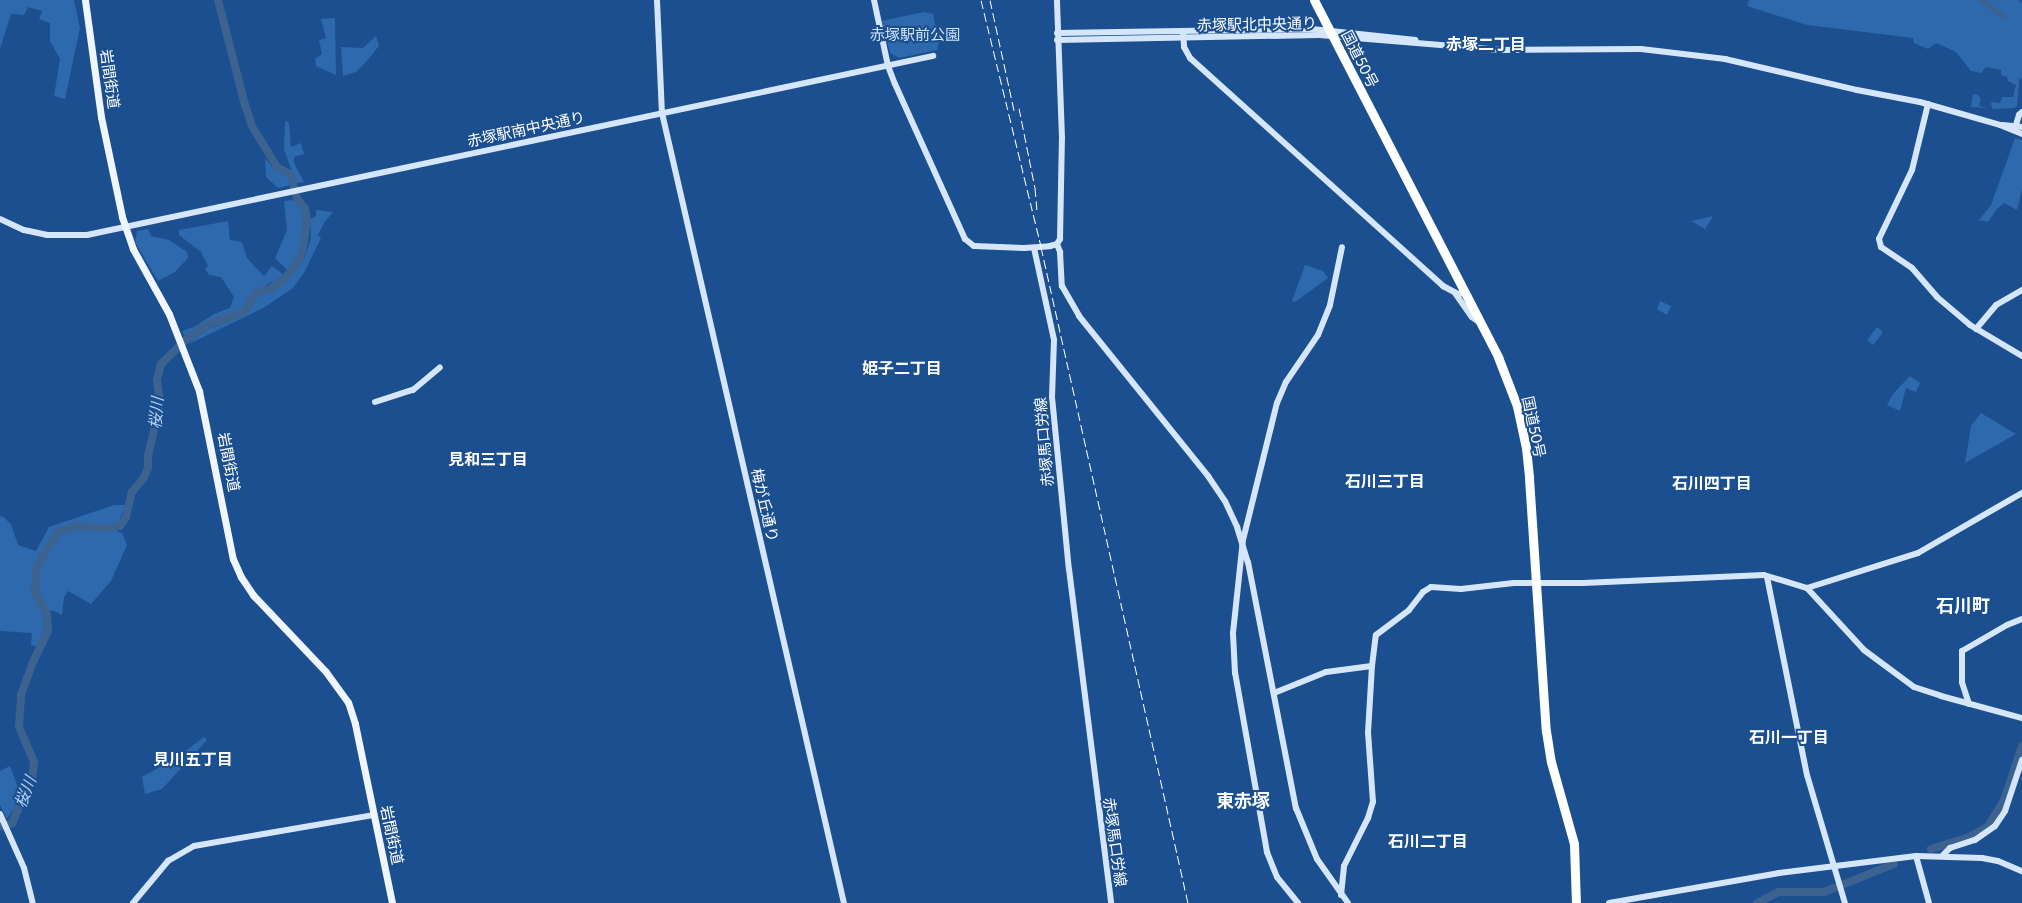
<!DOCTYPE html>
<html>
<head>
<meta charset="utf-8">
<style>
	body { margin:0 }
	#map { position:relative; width:2022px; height:903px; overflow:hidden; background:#1b4f8f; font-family:Lato,"Noto Sans JP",sans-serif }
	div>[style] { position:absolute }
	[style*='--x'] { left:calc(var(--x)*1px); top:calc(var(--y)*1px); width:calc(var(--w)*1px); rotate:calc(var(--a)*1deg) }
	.green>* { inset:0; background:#2e69ad }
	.canal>* { height:4.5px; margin:-2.25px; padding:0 2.25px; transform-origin:2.25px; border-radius:2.25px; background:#3c6290 }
	.river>* { height:8px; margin:-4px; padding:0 4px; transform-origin:4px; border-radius:4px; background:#3c6290 }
	.secondary>* { height:6px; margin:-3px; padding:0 3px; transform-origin:3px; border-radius:3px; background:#d6e6fa }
	.primary>* { height:7px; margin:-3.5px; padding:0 3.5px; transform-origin:3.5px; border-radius:3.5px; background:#f0f6ff }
	.highway>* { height:9px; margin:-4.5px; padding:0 4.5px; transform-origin:4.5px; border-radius:4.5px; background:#fff }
	.rail>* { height:1px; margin-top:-0.5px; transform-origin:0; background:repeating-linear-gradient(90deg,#fff 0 9px,transparent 0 13px) }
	span { translate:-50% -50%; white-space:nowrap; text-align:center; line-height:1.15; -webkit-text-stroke:4px #1b4f8f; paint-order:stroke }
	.street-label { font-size:15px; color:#fff }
	.park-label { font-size:15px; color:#cfe3fa }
	.neighbourhood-label { font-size:16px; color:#fff; font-weight:700 }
	.water-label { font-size:16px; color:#b5d3f5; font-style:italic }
	.quarter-label { font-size:18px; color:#fff; font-weight:700 }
</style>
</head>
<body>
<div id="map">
	<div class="green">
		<div style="clip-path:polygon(0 0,74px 0,80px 28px,65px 99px,54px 96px,60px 59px,50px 41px,50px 23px,39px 19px,42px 11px,28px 7px,24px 15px,11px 14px,0 49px)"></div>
		<div style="clip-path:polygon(1749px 0,2019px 0,2022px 3px,2022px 78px,2019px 80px,2017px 106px,2014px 108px,1992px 109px,1991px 102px,2000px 103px,2002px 97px,2013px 97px,2016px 85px,2008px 81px,2007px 77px,2001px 75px,2001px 70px,1986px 67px,1981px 73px,1971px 71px,1956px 52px,1936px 43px,1928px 49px,1914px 43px,1913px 38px,1807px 25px,1747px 6px)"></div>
		<div style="clip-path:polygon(923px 12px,933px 14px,939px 42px,937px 50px,899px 58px,890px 53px,882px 21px)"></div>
		<div style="clip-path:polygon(335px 18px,336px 75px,316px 66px,315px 59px,322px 54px,319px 40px,326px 38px,321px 19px)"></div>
		<div style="clip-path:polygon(376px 36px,379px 46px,365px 63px,356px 72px,343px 76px,341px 47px,363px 48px)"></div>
		<div style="clip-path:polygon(1973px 94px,1978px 95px,1981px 99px,1979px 106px,1988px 108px,1971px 107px)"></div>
		<div style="clip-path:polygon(287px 121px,289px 123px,291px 147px,301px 143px,304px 154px,294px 157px,294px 163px,304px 182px,296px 183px,284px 149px,285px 122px)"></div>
		<div style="clip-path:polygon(2015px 138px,2022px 140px,2022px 190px,2017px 210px,2004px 203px,1997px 209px,1988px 222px,1979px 220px,1991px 205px)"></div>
		<div style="clip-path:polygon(265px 158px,275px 171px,288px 175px,291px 185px,278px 188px,266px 177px)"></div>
		<div style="clip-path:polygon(294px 200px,301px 209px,303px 217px,302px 240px,297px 256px,288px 270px,281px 277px,254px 292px,251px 299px,241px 310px,227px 317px,210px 321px,185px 337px,182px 331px,194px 327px,214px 314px,230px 308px,234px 297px,221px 277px,209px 275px,205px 269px,208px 266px,201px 252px,179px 235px,179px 230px,228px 221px,230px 240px,242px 242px,247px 258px,264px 276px,272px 266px,283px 274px,287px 270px,275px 258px,287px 230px,284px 201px)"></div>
		<div style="clip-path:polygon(316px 210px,333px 212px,324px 223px,318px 235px,321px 238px,304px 273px,293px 288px,265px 307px,189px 344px,205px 330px,239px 318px,258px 296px,273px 291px,289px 280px,304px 259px,311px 239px,310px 219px,316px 216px)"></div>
		<div style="clip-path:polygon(1713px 216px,1705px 229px,1691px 221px)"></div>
		<div style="clip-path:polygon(148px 229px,151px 236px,169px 240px,187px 252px,188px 258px,175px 272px,158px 281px,135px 242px,137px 231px)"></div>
		<div style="clip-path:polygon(1305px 265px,1323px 271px,1328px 278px,1295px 302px,1292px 301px)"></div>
		<div style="clip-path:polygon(1660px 301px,1671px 306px,1667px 315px,1657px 309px)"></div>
		<div style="clip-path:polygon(1877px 327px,1882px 331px,1882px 334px,1873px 345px,1867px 340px)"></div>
		<div style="clip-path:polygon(1910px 376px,1920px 383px,1916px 392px,1906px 388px,1900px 411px,1887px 405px,1893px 394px)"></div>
		<div style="clip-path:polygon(1981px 413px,2016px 434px,1965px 463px,1971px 426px)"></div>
		<div style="clip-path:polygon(114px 505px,126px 505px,117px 525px,118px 532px,122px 533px,127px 545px,111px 581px,91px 604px,68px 591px,64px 597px,62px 615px,54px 611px,41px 609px,45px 626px,38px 647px,31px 645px,32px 633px,0 631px,0 517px,2px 516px,11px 524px,18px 545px,36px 551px,49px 527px)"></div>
		<div style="clip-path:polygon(204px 737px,207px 740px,162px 789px,145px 794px,142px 777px,179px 756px)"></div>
		<div style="clip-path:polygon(10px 766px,20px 793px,14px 809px,7px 819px,0 805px,0 771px)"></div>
	</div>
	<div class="canal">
		<div style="--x:1981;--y:0;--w:29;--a:35"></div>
	</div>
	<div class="river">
		<div style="--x:0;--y:827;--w:13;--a:-18"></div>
		<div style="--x:12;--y:823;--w:48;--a:-65.6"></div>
		<div style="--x:32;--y:779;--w:17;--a:-83"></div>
		<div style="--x:34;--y:762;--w:39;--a:-113"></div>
		<div style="--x:19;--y:726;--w:31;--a:-86"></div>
		<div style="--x:21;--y:695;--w:33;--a:-70"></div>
		<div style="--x:32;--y:664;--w:37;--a:-64"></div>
		<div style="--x:48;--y:631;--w:17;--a:-93"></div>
		<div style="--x:47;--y:614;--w:26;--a:-118"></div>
		<div style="--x:35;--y:591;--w:20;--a:-87"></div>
		<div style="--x:36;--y:571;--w:17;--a:-65"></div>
		<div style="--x:43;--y:556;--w:28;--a:-58"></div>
		<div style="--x:58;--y:532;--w:19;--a:-18"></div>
		<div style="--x:76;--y:526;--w:31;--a:4"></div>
		<div style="--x:107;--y:528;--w:13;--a:-9"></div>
		<div style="--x:120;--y:526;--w:11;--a:-56"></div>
		<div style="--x:126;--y:517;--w:26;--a:-77"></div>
		<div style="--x:132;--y:492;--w:17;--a:-50"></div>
		<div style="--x:143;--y:479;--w:12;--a:-66"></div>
		<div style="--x:148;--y:468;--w:12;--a:-90"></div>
		<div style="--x:148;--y:456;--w:53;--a:-77"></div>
		<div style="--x:160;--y:404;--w:24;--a:-97"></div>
		<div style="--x:157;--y:380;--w:16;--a:-76"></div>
		<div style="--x:161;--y:364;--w:35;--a:-44"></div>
		<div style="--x:186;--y:340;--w:28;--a:-35"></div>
		<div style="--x:209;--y:324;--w:36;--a:-18"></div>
		<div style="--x:243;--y:313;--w:25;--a:-56"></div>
		<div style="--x:257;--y:292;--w:13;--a:-13"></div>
		<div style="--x:270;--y:289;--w:19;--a:-35"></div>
		<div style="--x:286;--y:278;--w:22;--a:-54"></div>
		<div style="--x:299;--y:260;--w:13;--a:-72"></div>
		<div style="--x:303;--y:248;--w:28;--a:-82"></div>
		<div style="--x:307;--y:220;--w:11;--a:-100"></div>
		<div style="--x:305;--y:209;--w:14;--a:-126"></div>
		<div style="--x:297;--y:198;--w:25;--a:-106"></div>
		<div style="--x:290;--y:174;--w:15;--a:-152"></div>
		<div style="--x:277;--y:167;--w:48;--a:-121.4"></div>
		<div style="--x:252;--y:126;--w:22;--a:-108"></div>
		<div style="--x:245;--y:105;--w:108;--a:-104.4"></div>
		<div style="--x:1931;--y:849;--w:41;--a:-17.1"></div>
		<div style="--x:1970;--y:837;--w:21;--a:-31"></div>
		<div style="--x:1988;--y:826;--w:31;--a:-58"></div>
		<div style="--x:2004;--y:800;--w:57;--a:-71.6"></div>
		<div style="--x:1757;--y:903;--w:25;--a:-27"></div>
		<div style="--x:1779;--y:892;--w:45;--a:0"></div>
		<div style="--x:1824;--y:892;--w:75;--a:-21.8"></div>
	</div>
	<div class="secondary">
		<div style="--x:657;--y:0;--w:113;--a:87.5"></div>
		<div style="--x:662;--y:113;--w:811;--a:77.03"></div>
		<div style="--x:874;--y:0;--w:67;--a:78"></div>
		<div style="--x:888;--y:66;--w:19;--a:69"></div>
		<div style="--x:895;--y:84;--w:170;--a:65.7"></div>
		<div style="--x:965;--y:239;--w:11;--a:38"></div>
		<div style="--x:974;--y:246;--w:50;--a:2.3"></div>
		<div style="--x:1024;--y:248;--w:26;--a:-4"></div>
		<div style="--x:1050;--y:246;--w:7;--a:-16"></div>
		<div style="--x:1057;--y:244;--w:6;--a:-59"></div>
		<div style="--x:1060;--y:239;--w:101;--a:-88.9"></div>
		<div style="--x:1062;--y:138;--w:138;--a:-92.1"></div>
		<div style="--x:1183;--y:31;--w:16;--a:86"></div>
		<div style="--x:1184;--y:47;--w:13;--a:61"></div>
		<div style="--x:1190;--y:58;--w:341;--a:42"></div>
		<div style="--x:1443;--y:286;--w:17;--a:28"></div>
		<div style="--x:1458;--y:294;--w:7;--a:-8"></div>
		<div style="--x:1057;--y:33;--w:255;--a:-0.9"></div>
		<div style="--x:1312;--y:29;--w:104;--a:6.1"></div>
		<div style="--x:1057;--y:40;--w:262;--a:-1.1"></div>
		<div style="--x:1319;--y:35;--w:183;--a:4.7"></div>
		<div style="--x:1501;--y:50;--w:140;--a:-0.4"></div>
		<div style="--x:1641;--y:49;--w:85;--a:6.8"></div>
		<div style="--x:1725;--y:59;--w:136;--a:13.2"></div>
		<div style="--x:1857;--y:90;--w:64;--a:10.8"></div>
		<div style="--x:1920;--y:102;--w:83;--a:16"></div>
		<div style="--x:2000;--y:125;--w:24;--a:22"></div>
		<div style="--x:1928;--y:104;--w:68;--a:103.6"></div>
		<div style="--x:1912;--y:170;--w:76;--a:115.6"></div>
		<div style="--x:1879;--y:239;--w:8;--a:76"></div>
		<div style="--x:1881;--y:247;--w:37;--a:34"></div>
		<div style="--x:1912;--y:268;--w:38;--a:49"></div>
		<div style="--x:1937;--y:297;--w:43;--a:40.3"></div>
		<div style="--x:1970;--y:325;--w:61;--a:30.8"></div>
		<div style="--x:2003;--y:125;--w:19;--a:6"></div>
		<div style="--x:2015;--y:128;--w:14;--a:-73"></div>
		<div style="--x:2019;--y:115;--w:4;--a:-45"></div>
		<div style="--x:0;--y:219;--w:26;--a:25"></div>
		<div style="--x:24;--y:230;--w:24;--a:12"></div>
		<div style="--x:47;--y:235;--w:40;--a:0"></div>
		<div style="--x:87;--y:235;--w:865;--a:-11.95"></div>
		<div style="--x:1057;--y:244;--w:9;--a:69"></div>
		<div style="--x:1060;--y:252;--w:34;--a:87"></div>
		<div style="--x:1062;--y:286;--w:34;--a:60"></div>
		<div style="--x:1079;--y:316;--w:206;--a:51.1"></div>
		<div style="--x:1208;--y:476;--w:30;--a:56"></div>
		<div style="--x:1225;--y:501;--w:29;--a:65"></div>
		<div style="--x:1237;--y:527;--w:37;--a:73"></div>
		<div style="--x:1248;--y:562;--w:251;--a:79"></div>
		<div style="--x:1296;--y:808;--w:55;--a:67.6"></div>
		<div style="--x:1317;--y:859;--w:54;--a:54.8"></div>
		<div style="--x:1034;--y:248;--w:94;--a:77.7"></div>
		<div style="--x:1054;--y:340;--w:57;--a:92"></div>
		<div style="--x:1052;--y:397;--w:173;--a:84.4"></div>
		<div style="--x:1069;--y:569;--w:337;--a:82.8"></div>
		<div style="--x:1455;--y:293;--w:29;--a:55"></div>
		<div style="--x:1472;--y:317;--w:9;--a:36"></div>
		<div style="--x:1976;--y:329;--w:31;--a:-50"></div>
		<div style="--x:1996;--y:305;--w:30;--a:-30"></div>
		<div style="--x:375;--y:402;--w:40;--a:-18"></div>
		<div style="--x:413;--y:390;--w:35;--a:-40"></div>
		<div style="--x:1767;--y:577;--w:202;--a:78.6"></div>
		<div style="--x:1807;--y:775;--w:134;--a:73.5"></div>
		<div style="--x:1807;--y:588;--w:116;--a:-17.5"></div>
		<div style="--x:1918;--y:553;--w:120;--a:-30"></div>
		<div style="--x:1274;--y:693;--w:56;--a:-22"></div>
		<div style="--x:1326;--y:672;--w:46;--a:-7.4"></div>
		<div style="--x:1372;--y:666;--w:31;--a:-83"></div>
		<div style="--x:1376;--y:635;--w:41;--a:-37.1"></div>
		<div style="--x:1409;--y:610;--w:23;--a:-52"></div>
		<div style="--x:1423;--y:592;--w:9;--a:-32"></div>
		<div style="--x:1431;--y:587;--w:30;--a:4"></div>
		<div style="--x:1461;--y:589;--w:53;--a:-6.5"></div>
		<div style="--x:1514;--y:583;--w:69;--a:0"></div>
		<div style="--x:1583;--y:583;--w:181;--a:-2.5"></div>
		<div style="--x:1764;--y:575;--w:45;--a:16.8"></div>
		<div style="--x:1807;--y:588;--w:84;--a:47.4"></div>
		<div style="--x:1864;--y:650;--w:62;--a:36.5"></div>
		<div style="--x:1914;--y:687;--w:28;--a:18"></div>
		<div style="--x:1941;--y:696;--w:84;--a:15.2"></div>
		<div style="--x:1969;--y:704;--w:23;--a:-108"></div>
		<div style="--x:1962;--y:682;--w:31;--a:-90"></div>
		<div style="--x:1962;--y:651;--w:52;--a:-30"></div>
		<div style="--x:2007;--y:625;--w:16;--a:-22"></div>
		<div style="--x:0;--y:814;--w:59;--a:66"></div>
		<div style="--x:24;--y:868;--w:36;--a:76"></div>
		<div style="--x:1943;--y:855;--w:10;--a:-45"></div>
		<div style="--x:1950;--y:848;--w:26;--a:-18"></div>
		<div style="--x:1975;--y:840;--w:24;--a:-35"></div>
		<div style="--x:1995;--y:826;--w:18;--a:-56"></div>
		<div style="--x:2005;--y:811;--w:54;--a:-71.6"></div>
		<div style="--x:1916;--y:856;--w:49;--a:74.5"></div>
		<div style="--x:1341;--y:895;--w:29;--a:-84"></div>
		<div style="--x:1344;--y:866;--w:54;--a:-63.4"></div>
		<div style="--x:1368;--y:818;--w:17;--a:-73"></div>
		<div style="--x:1373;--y:802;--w:69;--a:-94.1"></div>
		<div style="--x:1368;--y:733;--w:67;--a:-86.6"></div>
		<div style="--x:133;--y:903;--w:55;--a:-50.2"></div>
		<div style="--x:168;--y:861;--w:30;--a:-30"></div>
		<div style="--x:194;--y:846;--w:183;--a:-9.8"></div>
		<div style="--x:1298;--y:903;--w:33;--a:-129"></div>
		<div style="--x:1277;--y:877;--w:27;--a:-112"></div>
		<div style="--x:1267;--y:852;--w:182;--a:-100.1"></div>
		<div style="--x:1235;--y:673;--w:40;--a:-92.9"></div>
		<div style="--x:1233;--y:633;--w:94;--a:-83.9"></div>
		<div style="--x:1243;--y:540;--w:141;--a:-76.1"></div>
		<div style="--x:1277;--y:403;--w:23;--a:-67"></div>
		<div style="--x:1286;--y:382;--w:57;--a:-55.8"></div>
		<div style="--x:1318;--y:335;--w:32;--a:-68"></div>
		<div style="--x:1330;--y:305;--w:59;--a:-78.3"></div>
		<div style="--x:1609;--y:903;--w:173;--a:-10"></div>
		<div style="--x:1779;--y:873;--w:138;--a:-7.1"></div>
		<div style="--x:1916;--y:856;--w:66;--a:1.7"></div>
		<div style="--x:1982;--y:858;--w:16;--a:11"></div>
		<div style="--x:1998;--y:861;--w:26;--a:23"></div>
	</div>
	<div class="primary">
		<div style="--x:85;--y:0;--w:118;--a:82.2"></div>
		<div style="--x:101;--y:117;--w:102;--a:78.1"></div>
		<div style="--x:122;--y:217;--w:34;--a:71"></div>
		<div style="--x:133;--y:249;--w:74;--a:61"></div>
		<div style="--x:169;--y:314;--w:83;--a:68.7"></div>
		<div style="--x:199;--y:391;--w:171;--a:78.6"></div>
		<div style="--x:233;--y:559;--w:20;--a:66"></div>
		<div style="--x:241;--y:577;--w:22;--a:56"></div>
		<div style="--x:253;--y:595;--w:106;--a:46.5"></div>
		<div style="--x:326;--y:672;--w:37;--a:54"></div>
		<div style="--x:348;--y:702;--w:23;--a:72"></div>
		<div style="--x:355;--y:724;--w:183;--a:78.3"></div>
	</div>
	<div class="highway">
		<div style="--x:1314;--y:0;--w:402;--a:62.7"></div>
		<div style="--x:1498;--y:357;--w:53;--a:68.8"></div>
		<div style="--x:1517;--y:406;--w:43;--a:77.9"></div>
		<div style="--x:1526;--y:448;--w:30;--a:84"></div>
		<div style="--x:1529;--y:478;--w:254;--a:86.2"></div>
		<div style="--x:1546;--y:731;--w:31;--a:81"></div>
		<div style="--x:1551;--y:762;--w:85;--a:74.3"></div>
		<div style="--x:1574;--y:844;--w:59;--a:88.1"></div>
	</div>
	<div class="rail">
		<div style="--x:981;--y:0;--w:254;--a:76.3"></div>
		<div style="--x:1041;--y:247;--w:672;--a:77.37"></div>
		<div style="--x:990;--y:0;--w:113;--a:77.7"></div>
		<div style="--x:1019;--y:108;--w:82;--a:78.7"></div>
		<div style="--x:1035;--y:188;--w:22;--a:85"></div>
	</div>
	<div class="street-label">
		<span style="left:1257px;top:24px;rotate:-1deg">赤塚駅北中央通り</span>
		<span style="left:1360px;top:59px;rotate:63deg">国道50号</span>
		<span style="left:110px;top:79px;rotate:82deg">岩間街道</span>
		<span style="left:526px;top:129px;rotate:-12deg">赤塚駅南中央通り</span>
		<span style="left:1534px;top:427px;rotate:78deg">国道50号</span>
		<span style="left:1044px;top:442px;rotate:-95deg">赤塚馬口労線</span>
		<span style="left:229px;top:462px;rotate:79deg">岩間街道</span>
		<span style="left:765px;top:505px;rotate:77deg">梅が丘通り</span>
		<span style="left:392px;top:835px;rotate:78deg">岩間街道</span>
		<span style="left:1115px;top:842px;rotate:82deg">赤塚馬口労線</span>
	</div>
	<div class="park-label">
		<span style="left:915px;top:35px">赤塚駅前公園</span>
	</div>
	<div class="neighbourhood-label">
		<span style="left:1486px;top:44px">赤塚二丁目</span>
		<span style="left:902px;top:368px">姫子二丁目</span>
		<span style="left:488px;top:459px">見和三丁目</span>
		<span style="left:1385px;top:481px">石川三丁目</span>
		<span style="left:1712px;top:483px">石川四丁目</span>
		<span style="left:1789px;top:737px">石川一丁目</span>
		<span style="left:193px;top:759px">見川五丁目</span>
		<span style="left:1428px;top:841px">石川二丁目</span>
	</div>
	<div class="water-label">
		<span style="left:156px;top:413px;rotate:-85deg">桜川</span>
		<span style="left:25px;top:792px;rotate:-69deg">桜川</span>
	</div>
	<div class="quarter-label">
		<span style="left:1963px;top:605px">石川町</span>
		<span style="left:1243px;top:800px">東赤塚</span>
	</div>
</div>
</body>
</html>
